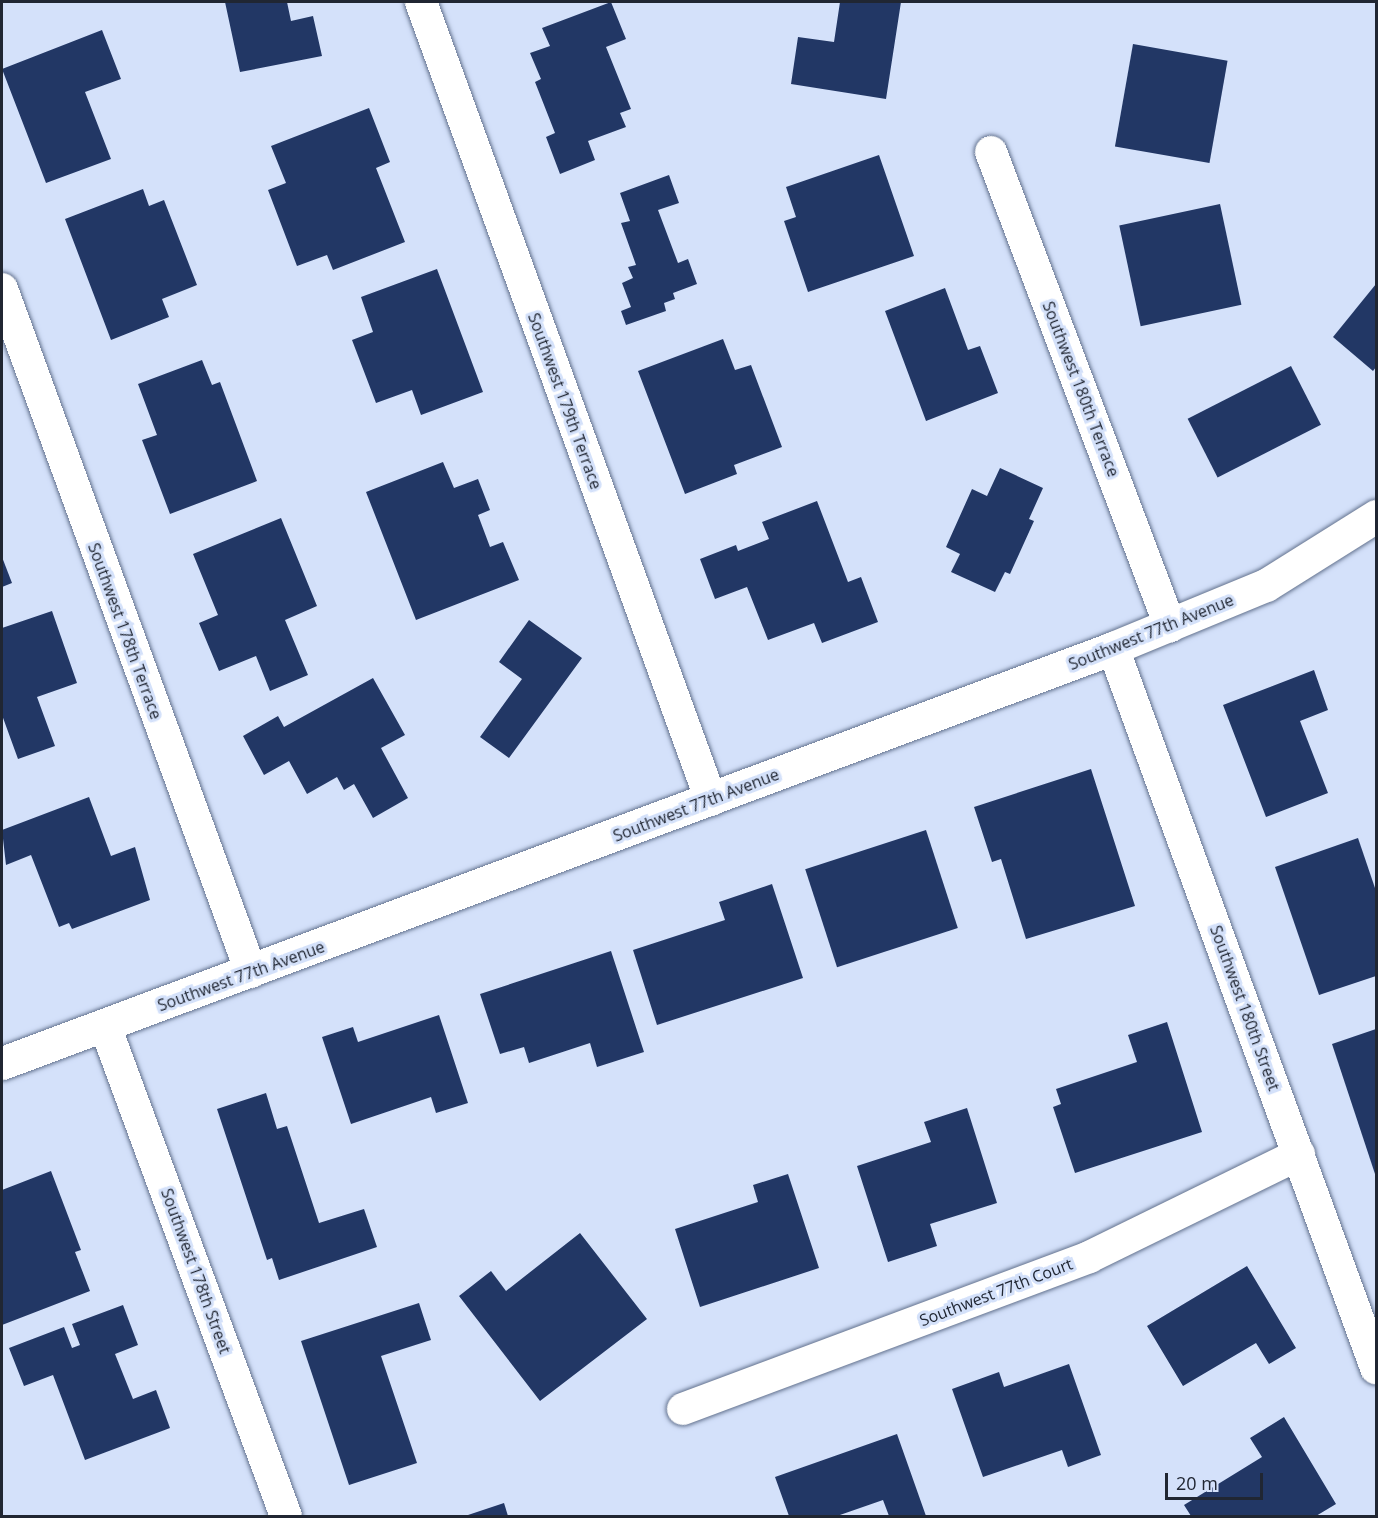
<!DOCTYPE html>
<html>
<head>
<meta charset="utf-8">
<style>
	body { margin:0 }
	#map { position:relative; width:1378px; height:1518px; overflow:hidden; background:#d4e1fa; font-family:"Open Sans",sans-serif }
	div>[style] { position:absolute }
	[style*='--x'] { left:calc(var(--x)*1px); top:calc(var(--y)*1px); width:calc(var(--w)*1px); rotate:calc(var(--a)*1deg) }
	.building>* { inset:0; background:#223765; transform-origin:0 0 }
	.roads { filter:drop-shadow(0 0 2px #63728e) drop-shadow(0 0 2px #63728e) }
	.street>* { height:32px; margin:-16px; padding:0 16px; transform-origin:16px; border-radius:16px; background:#fff }
	.secondary>* { height:33px; margin:-16.5px; padding:0 16.5px; transform-origin:16.5px; border-radius:16.5px; background:#fff }
	span { translate:-50% -50%; white-space:nowrap; text-align:center; line-height:1.15; -webkit-text-stroke:6px #d4e1fa; paint-order:stroke }
	.street-label { font-size:16px; color:#202632 }
	.frame { position:absolute; inset:0; border:3px solid #202632; pointer-events:none }
	.scale { position:absolute; left:1165px; top:1473px; width:98px; height:27px; box-sizing:border-box; border:3px solid #202632; border-top:0; padding-left:8px; font-size:18px; line-height:21px; white-space:nowrap; color:#202632; -webkit-text-stroke:4px #d4e1fa; paint-order:stroke }
</style>
</head>
<body>
<div id="map">
	<div class="building">
		<div style="clip-path:polygon(225px 2px,287px 2px,291px 21px,313px 16px,322px 56px,240px 72px)"></div>
		<div style="clip-path:polygon(611px 2px,626px 39px,606px 47px,631px 109px,620px 113px,626px 127px,588px 141px,595px 160px,560px 174px,546px 137px,555px 133px,535px 82px,541px 79px,530px 53px,550px 46px,542px 28px)"></div>
		<div style="clip-path:polygon(840px 2px,901px 2px,886px 99px,791px 84px,798px 37px,834px 42px)"></div>
		<div style="clip-path:polygon(102px 30px,121px 79px,85px 92px,111px 159px,46px 183px,2px 69px)"></div>
		<div style="left:1133px;top:44px;width:96px;height:104px;rotate:10deg"></div>
		<div style="clip-path:polygon(369px 108px,390px 162px,376px 168px,405px 242px,333px 270px,327px 255px,297px 266px,268px 190px,286px 183px,271px 146px)"></div>
		<div style="clip-path:polygon(879px 155px,914px 256px,808px 292px,784px 221px,796px 217px,786px 187px)"></div>
		<div style="clip-path:polygon(669px 175px,679px 203px,658px 210px,678px 263px,688px 259px,697px 284px,673px 293px,675px 299px,664px 303px,666px 311px,626px 325px,621px 311px,631px 307px,622px 283px,633px 278px,628px 267px,636px 265px,621px 223px,630px 221px,620px 193px)"></div>
		<div style="clip-path:polygon(143px 189px,149px 206px,164px 200px,197px 285px,162px 299px,169px 317px,111px 340px,65px 219px)"></div>
		<div style="left:1220px;top:204px;width:103px;height:103px;rotate:78deg"></div>
		<div style="clip-path:polygon(437px 269px,483px 392px,421px 415px,412px 390px,376px 403px,352px 340px,373px 332px,361px 297px)"></div>
		<div style="clip-path:polygon(1376px 284px,1376px 367px,1373px 371px,1333px 337px)"></div>
		<div style="clip-path:polygon(945px 288px,968px 350px,980px 346px,998px 393px,926px 421px,885px 311px)"></div>
		<div style="clip-path:polygon(723px 339px,735px 370px,751px 365px,782px 447px,734px 465px,737px 474px,685px 494px,638px 371px)"></div>
		<div style="clip-path:polygon(202px 360px,212px 385px,220px 382px,257px 481px,170px 514px,142px 440px,157px 435px,138px 384px)"></div>
		<div style="left:1291px;top:366px;width:66px;height:116px;rotate:63deg"></div>
		<div style="clip-path:polygon(443px 462px,454px 488px,478px 479px,490px 510px,478px 515px,490px 547px,503px 542px,519px 580px,416px 620px,366px 492px)"></div>
		<div style="clip-path:polygon(1000px 468px,1043px 488px,1029px 519px,1034px 521px,1010px 574px,1005px 572px,995px 592px,951px 572px,960px 554px,946px 547px,972px 489px,987px 496px)"></div>
		<div style="clip-path:polygon(817px 501px,848px 582px,861px 577px,878px 622px,822px 643px,814px 623px,768px 640px,747px 587px,715px 599px,700px 559px,736px 545px,738px 551px,769px 539px,762px 522px)"></div>
		<div style="clip-path:polygon(281px 518px,317px 606px,285px 620px,308px 675px,270px 691px,256px 656px,219px 671px,199px 623px,218px 615px,193px 554px)"></div>
		<div style="clip-path:polygon(2px 557px,12px 583px,2px 587px)"></div>
		<div style="clip-path:polygon(52px 611px,77px 683px,37px 697px,55px 746px,18px 759px,2px 715px,2px 628px)"></div>
		<div style="clip-path:polygon(529px 620px,582px 658px,509px 758px,480px 737px,522px 679px,499px 662px)"></div>
		<div style="clip-path:polygon(1314px 670px,1328px 710px,1300px 721px,1328px 793px,1266px 817px,1223px 705px)"></div>
		<div style="clip-path:polygon(373px 678px,405px 735px,381px 748px,408px 798px,373px 818px,354px 784px,344px 790px,337px 777px,307px 794px,289px 761px,264px 775px,243px 736px,278px 716px,284px 727px)"></div>
		<div style="clip-path:polygon(1091px 769px,1135px 906px,1026px 939px,1001px 859px,992px 862px,974px 807px)"></div>
		<div style="clip-path:polygon(89px 797px,111px 856px,135px 847px,150px 900px,72px 929px,69px 923px,59px 927px,31px 855px,6px 865px,2px 830px)"></div>
		<div style="left:926px;top:830px;width:103px;height:127px;rotate:72deg"></div>
		<div style="clip-path:polygon(1358px 838px,1376px 891px,1376px 976px,1319px 995px,1275px 867px)"></div>
		<div style="clip-path:polygon(772px 884px,803px 978px,657px 1025px,633px 950px,725px 920px,719px 902px)"></div>
		<div style="clip-path:polygon(611px 951px,644px 1052px,597px 1067px,590px 1043px,529px 1063px,524px 1047px,500px 1054px,480px 994px)"></div>
		<div style="clip-path:polygon(439px 1015px,468px 1103px,436px 1113px,431px 1097px,351px 1124px,322px 1037px,353px 1027px,358px 1042px)"></div>
		<div style="clip-path:polygon(1167px 1022px,1202px 1132px,1075px 1173px,1053px 1107px,1061px 1104px,1056px 1089px,1137px 1062px,1128px 1035px)"></div>
		<div style="clip-path:polygon(1376px 1029px,1376px 1177px,1332px 1044px)"></div>
		<div style="clip-path:polygon(266px 1093px,277px 1129px,287px 1126px,319px 1223px,364px 1209px,377px 1247px,279px 1280px,272px 1258px,267px 1260px,217px 1109px)"></div>
		<div style="clip-path:polygon(967px 1108px,997px 1203px,930px 1224px,937px 1246px,888px 1262px,857px 1166px,931px 1142px,924px 1122px)"></div>
		<div style="clip-path:polygon(51px 1171px,81px 1250px,75px 1252px,90px 1291px,2px 1325px,2px 1190px)"></div>
		<div style="clip-path:polygon(788px 1174px,819px 1268px,700px 1307px,675px 1229px,758px 1202px,753px 1185px)"></div>
		<div style="clip-path:polygon(580px 1233px,647px 1319px,540px 1401px,459px 1296px,491px 1271px,506px 1291px)"></div>
		<div style="clip-path:polygon(1247px 1266px,1296px 1348px,1269px 1364px,1256px 1343px,1183px 1386px,1147px 1326px)"></div>
		<div style="clip-path:polygon(419px 1303px,431px 1340px,381px 1356px,417px 1463px,349px 1485px,301px 1341px)"></div>
		<div style="clip-path:polygon(123px 1305px,138px 1345px,115px 1354px,133px 1399px,156px 1390px,170px 1428px,85px 1460px,53px 1375px,24px 1386px,9px 1348px,64px 1327px,72px 1348px,80px 1345px,72px 1324px)"></div>
		<div style="clip-path:polygon(1069px 1364px,1101px 1455px,1068px 1467px,1062px 1450px,983px 1477px,952px 1389px,999px 1372px,1004px 1387px)"></div>
		<div style="clip-path:polygon(1284px 1417px,1336px 1504px,1316px 1516px,1191px 1516px,1184px 1505px,1262px 1457px,1250px 1438px)"></div>
		<div style="clip-path:polygon(897px 1434px,926px 1516px,889px 1516px,883px 1500px,837px 1516px,789px 1516px,775px 1477px)"></div>
		<div style="clip-path:polygon(504px 1503px,508px 1516px,465px 1516px)"></div>
	</div>
	<div class="roads">
		<div class="street">
			<div style="--x:421;--y:2;--w:849;--a:70.03"></div>
			<div style="--x:991;--y:152;--w:507;--a:69.31"></div>
			<div style="--x:2;--y:289;--w:727;--a:69.97"></div>
			<div style="--x:1113;--y:648;--w:767;--a:69.93"></div>
			<div style="--x:105;--y:1026;--w:522;--a:69.73"></div>
			<div style="--x:683;--y:1409;--w:434;--a:-20.5"></div>
			<div style="--x:1089;--y:1257;--w:234;--a:-26.1"></div>
		</div>
		<div class="secondary">
			<div style="--x:2;--y:1063;--w:1186;--a:-20.48"></div>
			<div style="--x:1113;--y:648;--w:165;--a:-22.4"></div>
			<div style="--x:1266;--y:585;--w:130;--a:-32.1"></div>
		</div>
	</div>
	<div class="street-label">
		<span style="left:1081px;top:389px;rotate:69deg">Southwest 180th Terrace</span>
		<span style="left:565px;top:401px;rotate:70deg">Southwest 179th Terrace</span>
		<span style="left:125px;top:631px;rotate:70deg">Southwest 178th Terrace</span>
		<span style="left:1151px;top:632px;rotate:-22deg">Southwest 77th Avenue</span>
		<span style="left:696px;top:805px;rotate:-21deg">Southwest 77th Avenue</span>
		<span style="left:241px;top:976px;rotate:-20deg">Southwest 77th Avenue</span>
		<span style="left:1245px;top:1008px;rotate:70deg">Southwest 180th Street</span>
		<span style="left:196px;top:1271px;rotate:70deg">Southwest 178th Street</span>
		<span style="left:996px;top:1292px;rotate:-21deg">Southwest 77th Court</span>
	</div>
	<div class="frame"></div>
	<div class="scale">20 m</div>
</div>
</body>
</html>
